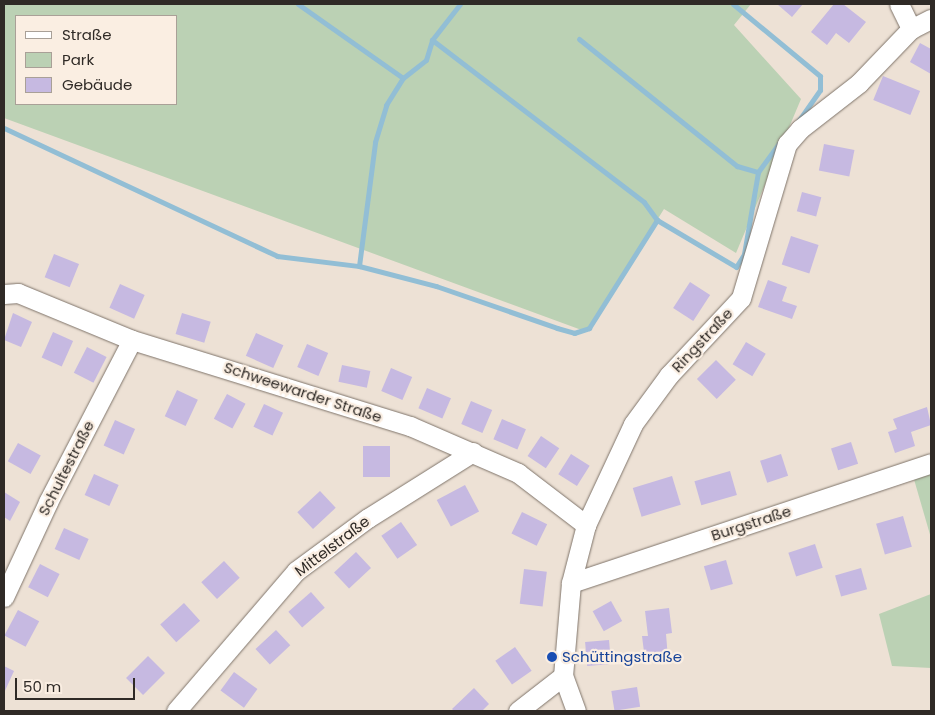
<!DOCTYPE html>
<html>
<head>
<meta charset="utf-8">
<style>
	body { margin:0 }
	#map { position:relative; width:935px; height:715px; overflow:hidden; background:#ede1d5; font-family:Poppins,sans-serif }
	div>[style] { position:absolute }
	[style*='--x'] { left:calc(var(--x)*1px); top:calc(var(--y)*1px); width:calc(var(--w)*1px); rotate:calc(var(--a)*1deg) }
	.green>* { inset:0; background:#bbd1b4 }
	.stream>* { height:5px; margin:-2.5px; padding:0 2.5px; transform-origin:2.5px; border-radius:2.5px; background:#92bed5 }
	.building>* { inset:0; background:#c6b9e1; transform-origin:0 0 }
	.roads { filter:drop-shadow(0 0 1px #7f746a) drop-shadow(0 0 1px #7f746a) }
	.street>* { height:19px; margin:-9.5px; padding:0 9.5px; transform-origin:9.5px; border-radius:9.5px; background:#fff }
	.dots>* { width:14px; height:14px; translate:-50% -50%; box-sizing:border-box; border:2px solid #faeee2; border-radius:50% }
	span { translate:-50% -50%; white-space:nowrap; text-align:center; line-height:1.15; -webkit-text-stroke:4.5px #faeee2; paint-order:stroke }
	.street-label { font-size:15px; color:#2f2a26 }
	.transit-label { font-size:15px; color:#164399 }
	.left { translate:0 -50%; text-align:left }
	.frame { position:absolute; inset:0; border:5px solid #2f2a26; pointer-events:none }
	.legend { position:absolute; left:15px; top:15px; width:162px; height:90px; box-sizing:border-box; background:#faeee2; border:1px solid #a9a097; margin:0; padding:6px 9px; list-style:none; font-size:15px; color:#2f2a26 }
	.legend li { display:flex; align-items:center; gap:10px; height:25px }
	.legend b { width:25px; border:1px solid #a9a097 }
	.scale { position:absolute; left:15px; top:678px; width:120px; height:22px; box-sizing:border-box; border:2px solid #2f2a26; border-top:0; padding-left:6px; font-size:15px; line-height:18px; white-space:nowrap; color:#2f2a26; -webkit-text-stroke:4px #faeee2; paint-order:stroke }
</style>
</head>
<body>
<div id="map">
	<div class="green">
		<div style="clip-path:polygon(evenodd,4px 4px,751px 4px,734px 25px,801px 99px,736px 253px,664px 209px,587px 332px,4px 118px,4px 4px,16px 16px,176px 16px,176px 104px,16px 104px,16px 16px)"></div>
		<div style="clip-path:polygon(931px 463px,931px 538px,911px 469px)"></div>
		<div style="clip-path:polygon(931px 594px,931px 668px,892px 666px,879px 614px)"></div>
	</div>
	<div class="stream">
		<div style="--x:298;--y:4;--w:128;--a:35.2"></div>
		<div style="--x:733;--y:4;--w:113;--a:39.6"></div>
		<div style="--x:820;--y:76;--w:14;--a:90"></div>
		<div style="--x:820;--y:90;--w:38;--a:125"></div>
		<div style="--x:579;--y:39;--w:203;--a:38.8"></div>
		<div style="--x:737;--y:166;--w:22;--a:16"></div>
		<div style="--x:4;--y:128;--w:302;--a:25.1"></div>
		<div style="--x:277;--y:256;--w:83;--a:7"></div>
		<div style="--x:359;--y:266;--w:80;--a:14.6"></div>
		<div style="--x:436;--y:286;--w:128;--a:19.1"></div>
		<div style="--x:557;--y:328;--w:18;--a:16"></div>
		<div style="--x:574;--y:333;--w:16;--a:-18"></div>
		<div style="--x:589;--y:328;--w:128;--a:-57.8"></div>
		<div style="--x:657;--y:220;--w:22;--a:-126"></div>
		<div style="--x:644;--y:202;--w:267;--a:-142.6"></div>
		<div style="--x:657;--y:220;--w:92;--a:30.7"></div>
		<div style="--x:736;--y:267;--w:15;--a:-58"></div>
		<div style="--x:744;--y:254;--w:83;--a:-80.3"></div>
		<div style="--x:758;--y:172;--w:36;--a:-54"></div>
		<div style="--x:359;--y:266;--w:125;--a:-82.6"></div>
		<div style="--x:375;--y:142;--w:39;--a:-73"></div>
		<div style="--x:386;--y:105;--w:32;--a:-58"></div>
		<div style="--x:403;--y:78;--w:29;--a:-38"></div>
		<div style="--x:426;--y:60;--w:21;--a:-73"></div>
		<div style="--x:432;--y:40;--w:46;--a:-52.1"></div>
	</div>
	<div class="building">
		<div style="clip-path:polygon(777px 4px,803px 4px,792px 17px)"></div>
		<div style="clip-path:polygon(834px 4px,843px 4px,866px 22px,849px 43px,836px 33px,827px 45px,811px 32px)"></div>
		<div style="clip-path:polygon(920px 43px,931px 49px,931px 74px,910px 62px)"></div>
		<div style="left:883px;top:76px;width:40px;height:26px;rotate:22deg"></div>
		<div style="left:824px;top:144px;width:31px;height:27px;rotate:11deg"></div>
		<div style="left:802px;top:192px;width:20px;height:20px;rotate:15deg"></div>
		<div style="left:791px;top:236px;width:29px;height:30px;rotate:18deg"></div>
		<div style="left:54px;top:254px;width:27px;height:25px;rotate:22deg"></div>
		<div style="clip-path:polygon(768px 280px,787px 287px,782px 301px,797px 306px,792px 319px,758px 307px)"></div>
		<div style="left:690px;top:282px;width:24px;height:31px;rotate:33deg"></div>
		<div style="left:120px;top:284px;width:27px;height:26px;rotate:24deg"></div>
		<div style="clip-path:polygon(13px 313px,32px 322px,21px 347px,4px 340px)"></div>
		<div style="left:182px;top:313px;width:30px;height:22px;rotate:17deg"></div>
		<div style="left:53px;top:332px;width:22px;height:28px;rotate:24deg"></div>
		<div style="left:256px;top:333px;width:30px;height:25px;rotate:24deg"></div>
		<div style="left:746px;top:342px;width:23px;height:26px;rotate:31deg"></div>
		<div style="left:307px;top:344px;width:23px;height:25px;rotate:23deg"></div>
		<div style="left:87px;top:347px;width:22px;height:29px;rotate:27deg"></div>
		<div style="left:716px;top:360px;width:28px;height:27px;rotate:45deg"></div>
		<div style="left:342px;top:365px;width:29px;height:17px;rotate:12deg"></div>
		<div style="left:391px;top:368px;width:23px;height:25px;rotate:23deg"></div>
		<div style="left:427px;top:388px;width:26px;height:22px;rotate:23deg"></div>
		<div style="left:177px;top:390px;width:23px;height:29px;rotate:25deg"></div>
		<div style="left:227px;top:394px;width:21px;height:28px;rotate:28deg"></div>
		<div style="left:471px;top:401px;width:23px;height:25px;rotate:23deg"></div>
		<div style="left:264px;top:404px;width:21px;height:25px;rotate:25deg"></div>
		<div style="clip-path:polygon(927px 407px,931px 425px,911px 432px,915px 446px,895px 453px,888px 432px,897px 429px,893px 419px)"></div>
		<div style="left:502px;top:419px;width:26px;height:22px;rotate:23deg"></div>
		<div style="left:115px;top:420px;width:22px;height:28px;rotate:24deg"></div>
		<div style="left:541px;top:436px;width:22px;height:24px;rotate:34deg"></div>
		<div style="left:851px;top:442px;width:23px;height:21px;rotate:72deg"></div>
		<div style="left:18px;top:443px;width:26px;height:21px;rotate:29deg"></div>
		<div style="left:363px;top:446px;width:27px;height:31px"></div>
		<div style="left:571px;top:454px;width:22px;height:24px;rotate:32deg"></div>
		<div style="left:781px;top:454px;width:23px;height:22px;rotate:72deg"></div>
		<div style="left:730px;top:471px;width:25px;height:37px;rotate:74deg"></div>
		<div style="left:94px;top:474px;width:27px;height:23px;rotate:24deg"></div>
		<div style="left:672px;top:476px;width:30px;height:41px;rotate:73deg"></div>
		<div style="left:465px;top:485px;width:30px;height:32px;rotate:62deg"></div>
		<div style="left:320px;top:491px;width:23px;height:31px;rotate:47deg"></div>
		<div style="clip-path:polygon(4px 492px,20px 502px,10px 521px,4px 517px)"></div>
		<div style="left:522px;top:512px;width:28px;height:24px;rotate:26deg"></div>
		<div style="left:903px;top:516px;width:32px;height:28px;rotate:74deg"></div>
		<div style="left:401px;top:522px;width:28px;height:24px;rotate:55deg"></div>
		<div style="left:64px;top:528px;width:27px;height:23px;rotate:24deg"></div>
		<div style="left:815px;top:544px;width:25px;height:28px;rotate:72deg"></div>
		<div style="left:356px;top:552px;width:22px;height:30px;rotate:47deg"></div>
		<div style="left:726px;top:560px;width:25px;height:23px;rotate:74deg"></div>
		<div style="left:224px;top:561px;width:23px;height:31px;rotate:47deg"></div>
		<div style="left:40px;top:564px;width:22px;height:26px;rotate:27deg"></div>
		<div style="left:861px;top:568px;width:22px;height:27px;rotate:74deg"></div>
		<div style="left:524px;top:569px;width:23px;height:35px;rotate:7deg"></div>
		<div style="left:311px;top:592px;width:21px;height:30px;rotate:49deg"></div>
		<div style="left:611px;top:601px;width:23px;height:21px;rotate:61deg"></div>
		<div style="left:184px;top:603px;width:24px;height:32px;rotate:48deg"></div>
		<div style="clip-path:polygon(669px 608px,672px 633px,666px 634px,668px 658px,645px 660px,642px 636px,648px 636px,645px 611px)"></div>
		<div style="left:18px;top:610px;width:24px;height:29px;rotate:28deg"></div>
		<div style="left:276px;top:630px;width:21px;height:28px;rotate:47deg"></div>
		<div style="left:609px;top:640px;width:24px;height:24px;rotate:85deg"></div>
		<div style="left:515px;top:647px;width:29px;height:24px;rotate:55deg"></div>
		<div style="left:148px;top:656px;width:24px;height:31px;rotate:45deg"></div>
		<div style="clip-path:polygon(4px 666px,14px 671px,4px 693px)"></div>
		<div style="left:234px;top:672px;width:29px;height:23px;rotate:36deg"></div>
		<div style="left:637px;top:687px;width:20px;height:26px;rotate:81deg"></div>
		<div style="clip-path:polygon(474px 688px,489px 704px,482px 711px,454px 711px,452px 709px)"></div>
	</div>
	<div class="roads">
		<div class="street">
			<div style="--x:899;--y:4;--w:28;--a:64"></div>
			<div style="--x:4;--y:294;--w:14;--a:-4"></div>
			<div style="--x:18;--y:293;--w:123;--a:22.4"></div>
			<div style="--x:132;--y:340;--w:291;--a:17.2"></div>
			<div style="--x:410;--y:426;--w:118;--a:23.5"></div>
			<div style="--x:518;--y:473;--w:86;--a:37.4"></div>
			<div style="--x:571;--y:583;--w:379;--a:-18.4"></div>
			<div style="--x:4;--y:597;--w:105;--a:-65.1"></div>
			<div style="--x:48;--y:502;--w:182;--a:-62.6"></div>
			<div style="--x:176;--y:711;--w:184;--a:-49.4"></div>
			<div style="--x:296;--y:571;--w:89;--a:-36.4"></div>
			<div style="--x:368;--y:518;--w:124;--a:-32.2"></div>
			<div style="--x:518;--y:711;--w:57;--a:-37.9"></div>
			<div style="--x:576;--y:711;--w:37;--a:-110"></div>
			<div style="--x:563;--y:676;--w:93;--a:-85.1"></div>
			<div style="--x:571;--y:583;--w:60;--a:-75.5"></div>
			<div style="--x:586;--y:525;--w:111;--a:-65"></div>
			<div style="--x:633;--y:424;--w:61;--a:-53.7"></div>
			<div style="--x:669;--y:375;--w:105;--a:-46.9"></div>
			<div style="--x:741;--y:298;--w:161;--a:-73.4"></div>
			<div style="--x:787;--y:144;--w:20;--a:-49"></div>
			<div style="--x:800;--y:129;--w:75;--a:-37.9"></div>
			<div style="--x:859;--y:83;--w:75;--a:-46.1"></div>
			<div style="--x:911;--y:29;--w:22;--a:-27"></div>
		</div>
	</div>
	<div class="dots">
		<div style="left:552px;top:657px;background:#1a4fb4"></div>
	</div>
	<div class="street-label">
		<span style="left:702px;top:340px;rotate:-47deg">Ringstraße</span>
		<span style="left:303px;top:392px;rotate:18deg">Schweewarder Straße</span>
		<span style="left:66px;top:468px;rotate:-63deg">Schultestraße</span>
		<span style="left:751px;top:523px;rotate:-18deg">Burgstraße</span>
		<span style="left:332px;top:546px;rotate:-37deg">Mittelstraße</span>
	</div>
	<div class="transit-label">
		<span class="left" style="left:562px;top:657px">Schüttingstraße</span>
	</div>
	<div class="frame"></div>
	<ul class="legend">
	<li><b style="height:6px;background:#fff"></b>Straße</li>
	<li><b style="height:14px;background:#bbd1b4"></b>Park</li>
	<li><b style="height:14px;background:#c6b9e1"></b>Gebäude</li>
	</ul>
	<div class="scale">50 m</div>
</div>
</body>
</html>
